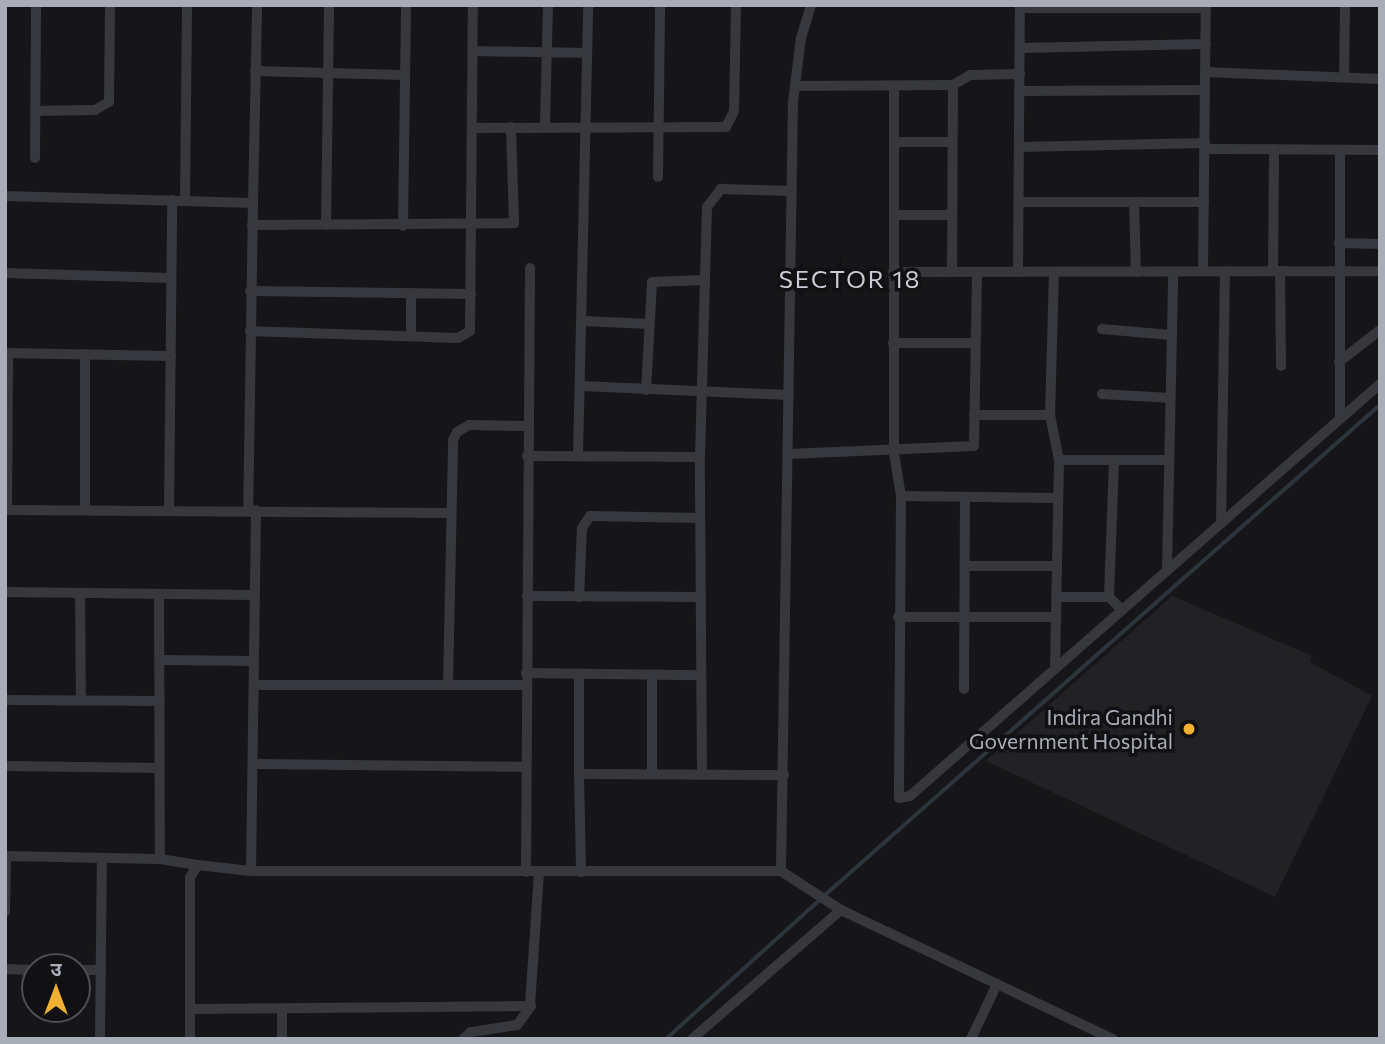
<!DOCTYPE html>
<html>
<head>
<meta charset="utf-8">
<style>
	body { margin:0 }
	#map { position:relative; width:1385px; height:1044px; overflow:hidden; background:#161618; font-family:Commissioner,"Noto Sans Devanagari",sans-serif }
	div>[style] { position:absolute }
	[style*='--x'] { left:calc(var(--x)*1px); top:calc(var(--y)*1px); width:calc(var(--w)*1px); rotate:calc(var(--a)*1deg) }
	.built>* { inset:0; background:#222225 }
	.stream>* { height:3.5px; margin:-1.75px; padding:0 1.75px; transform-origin:1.75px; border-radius:1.75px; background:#2c353c }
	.minor>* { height:10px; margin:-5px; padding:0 5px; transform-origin:5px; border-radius:5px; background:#37383d }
	.dots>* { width:19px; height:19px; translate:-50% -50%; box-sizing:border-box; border:4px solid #111113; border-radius:50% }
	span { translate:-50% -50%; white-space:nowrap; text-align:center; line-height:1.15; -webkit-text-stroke:7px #111113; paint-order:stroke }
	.poi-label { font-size:21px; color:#a8adb8 }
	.right { translate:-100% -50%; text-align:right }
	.quarter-label { font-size:24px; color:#c9ccd4; letter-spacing:2px }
	.frame { position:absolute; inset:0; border:7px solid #a8adb8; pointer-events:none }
	.north { position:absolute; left:21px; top:953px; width:70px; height:70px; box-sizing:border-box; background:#111113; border:2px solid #4d4f55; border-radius:50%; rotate:0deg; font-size:19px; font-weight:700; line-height:28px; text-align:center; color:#a8adb8 }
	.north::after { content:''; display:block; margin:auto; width:24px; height:32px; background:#f2b134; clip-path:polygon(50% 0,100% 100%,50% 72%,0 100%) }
</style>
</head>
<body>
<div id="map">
	<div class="built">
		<div style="clip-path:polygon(1172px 596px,1312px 656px,1310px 662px,1372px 696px,1275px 897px,986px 761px)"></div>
	</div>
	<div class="stream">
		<div style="--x:825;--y:895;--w:740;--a:-41.44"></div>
		<div style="--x:666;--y:1039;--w:207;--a:-42.1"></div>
	</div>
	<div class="minor">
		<div style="--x:1020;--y:8;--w:186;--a:0"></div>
		<div style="--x:1020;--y:48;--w:186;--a:-1.2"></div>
		<div style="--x:473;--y:51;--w:114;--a:1"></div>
		<div style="--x:255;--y:71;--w:149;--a:1.5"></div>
		<div style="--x:1205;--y:72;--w:175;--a:2.3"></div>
		<div style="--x:1344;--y:77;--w:72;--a:-89.2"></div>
		<div style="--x:795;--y:86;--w:158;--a:-0.4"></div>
		<div style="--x:953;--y:85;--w:20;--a:-30"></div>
		<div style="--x:970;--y:75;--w:50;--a:-1.1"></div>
		<div style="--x:894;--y:86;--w:367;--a:90"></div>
		<div style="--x:894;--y:453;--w:44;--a:80.8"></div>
		<div style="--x:901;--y:496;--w:302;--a:90.4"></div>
		<div style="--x:899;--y:798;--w:11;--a:-10"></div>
		<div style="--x:910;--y:796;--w:625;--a:-41.24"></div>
		<div style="--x:1019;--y:91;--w:186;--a:-0.3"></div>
		<div style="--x:35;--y:111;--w:60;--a:-1"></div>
		<div style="--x:95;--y:110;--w:16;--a:-30"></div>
		<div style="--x:109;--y:102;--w:97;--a:-89.4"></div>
		<div style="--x:545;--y:126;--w:121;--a:-88.6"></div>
		<div style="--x:473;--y:128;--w:253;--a:-0.2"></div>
		<div style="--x:726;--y:127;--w:18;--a:-63"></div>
		<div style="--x:734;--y:111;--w:106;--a:-88.9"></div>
		<div style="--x:894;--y:142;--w:56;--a:0"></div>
		<div style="--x:1019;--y:147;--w:186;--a:-1.2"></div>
		<div style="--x:1205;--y:149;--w:175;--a:0.3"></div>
		<div style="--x:35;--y:158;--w:153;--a:-89.6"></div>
		<div style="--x:658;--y:177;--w:172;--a:-89.3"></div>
		<div style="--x:5;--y:196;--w:248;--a:1.6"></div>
		<div style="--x:253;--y:203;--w:307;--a:90.9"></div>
		<div style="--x:185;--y:200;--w:195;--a:-89.4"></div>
		<div style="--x:1019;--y:202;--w:185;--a:0"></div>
		<div style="--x:1134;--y:202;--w:70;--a:88.4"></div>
		<div style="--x:253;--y:203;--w:198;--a:-88.8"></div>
		<div style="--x:894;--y:215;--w:56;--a:0"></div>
		<div style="--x:252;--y:225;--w:262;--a:-0.4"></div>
		<div style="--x:514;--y:223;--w:96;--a:-91.8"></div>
		<div style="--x:326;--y:225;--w:220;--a:-89.2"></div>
		<div style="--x:403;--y:226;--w:221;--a:-89.2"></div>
		<div style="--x:1339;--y:243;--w:41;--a:1.4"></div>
		<div style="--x:1203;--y:271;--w:266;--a:-89.4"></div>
		<div style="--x:1273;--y:271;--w:122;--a:-89.5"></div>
		<div style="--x:1280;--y:271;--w:95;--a:89.4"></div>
		<div style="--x:893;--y:272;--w:487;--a:-0.1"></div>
		<div style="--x:952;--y:272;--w:187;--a:-89.7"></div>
		<div style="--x:1018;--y:272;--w:267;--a:-89.6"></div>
		<div style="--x:5;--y:273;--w:166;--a:1.7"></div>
		<div style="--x:250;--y:291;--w:221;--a:0.8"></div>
		<div style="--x:583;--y:321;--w:66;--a:2.6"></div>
		<div style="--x:1102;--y:329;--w:69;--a:5"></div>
		<div style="--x:250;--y:331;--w:208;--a:1.9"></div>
		<div style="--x:458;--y:338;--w:14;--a:-30"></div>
		<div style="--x:470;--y:331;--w:326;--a:-89.5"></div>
		<div style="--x:411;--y:334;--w:41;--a:-90"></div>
		<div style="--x:893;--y:343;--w:82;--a:0"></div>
		<div style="--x:5;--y:353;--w:166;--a:1"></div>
		<div style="--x:1339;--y:362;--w:52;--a:-38"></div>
		<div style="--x:582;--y:386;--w:207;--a:2.5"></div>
		<div style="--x:646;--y:390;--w:108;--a:-86.8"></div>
		<div style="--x:652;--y:282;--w:53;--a:-2.2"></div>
		<div style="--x:1102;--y:394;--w:68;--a:3.4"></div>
		<div style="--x:974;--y:415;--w:76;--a:0"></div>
		<div style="--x:1050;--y:415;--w:143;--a:-88.4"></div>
		<div style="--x:1050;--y:415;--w:46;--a:78.7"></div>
		<div style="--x:1059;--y:460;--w:205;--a:91.1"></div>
		<div style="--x:1340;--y:419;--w:269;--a:-90"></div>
		<div style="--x:788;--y:454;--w:186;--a:-2.5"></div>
		<div style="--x:974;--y:446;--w:174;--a:-89"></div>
		<div style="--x:527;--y:456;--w:173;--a:0.3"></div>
		<div style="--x:578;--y:456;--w:451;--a:-88.7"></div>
		<div style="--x:1059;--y:460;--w:110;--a:0"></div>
		<div style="--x:1114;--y:460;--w:137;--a:92.1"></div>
		<div style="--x:1109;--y:597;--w:17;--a:45"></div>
		<div style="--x:901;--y:496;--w:157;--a:0.7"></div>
		<div style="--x:5;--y:510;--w:445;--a:0.4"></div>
		<div style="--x:7;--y:510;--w:157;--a:-89.6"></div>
		<div style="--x:85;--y:510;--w:156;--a:-90"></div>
		<div style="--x:169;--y:510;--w:310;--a:-89.4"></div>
		<div style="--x:1221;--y:523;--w:252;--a:-89.1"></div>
		<div style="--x:965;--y:566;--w:92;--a:0"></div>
		<div style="--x:1167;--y:570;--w:298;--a:-88.8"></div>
		<div style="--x:5;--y:592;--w:250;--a:0.7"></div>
		<div style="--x:80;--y:593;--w:107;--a:89.5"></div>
		<div style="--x:159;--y:594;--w:265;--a:89.8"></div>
		<div style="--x:527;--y:596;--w:174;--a:0.3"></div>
		<div style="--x:579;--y:597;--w:69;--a:-87.5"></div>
		<div style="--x:582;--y:528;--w:14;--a:-56"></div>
		<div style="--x:590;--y:516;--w:110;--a:1"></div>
		<div style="--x:1056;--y:597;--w:53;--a:0"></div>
		<div style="--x:898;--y:617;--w:158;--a:0"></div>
		<div style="--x:160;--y:660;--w:94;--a:0.6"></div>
		<div style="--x:526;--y:673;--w:175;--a:0.7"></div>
		<div style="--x:579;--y:674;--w:100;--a:90"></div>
		<div style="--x:579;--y:774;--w:205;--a:0.3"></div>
		<div style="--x:652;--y:675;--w:99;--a:90"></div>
		<div style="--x:254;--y:685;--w:272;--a:0"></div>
		<div style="--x:448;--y:685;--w:245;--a:-88.8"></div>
		<div style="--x:453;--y:440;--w:9;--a:-63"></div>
		<div style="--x:457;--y:432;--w:14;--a:-30"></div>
		<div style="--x:469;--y:425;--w:58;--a:1"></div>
		<div style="--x:964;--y:689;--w:191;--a:-89.7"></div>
		<div style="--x:5;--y:700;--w:155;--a:0.4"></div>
		<div style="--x:253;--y:764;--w:273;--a:0.6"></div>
		<div style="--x:5;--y:766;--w:155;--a:0.7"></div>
		<div style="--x:579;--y:774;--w:98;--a:88.8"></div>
		<div style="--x:702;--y:774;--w:317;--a:-90.4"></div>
		<div style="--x:700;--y:457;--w:250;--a:-88.4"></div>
		<div style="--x:707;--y:207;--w:23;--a:-52"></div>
		<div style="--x:721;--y:189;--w:71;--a:1.6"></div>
		<div style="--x:5;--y:856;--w:155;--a:1.1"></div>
		<div style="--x:160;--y:859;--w:38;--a:9"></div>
		<div style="--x:251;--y:871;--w:361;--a:-89.2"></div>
		<div style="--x:781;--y:871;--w:769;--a:-89.11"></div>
		<div style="--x:793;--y:102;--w:64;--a:-82.9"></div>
		<div style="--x:801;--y:38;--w:34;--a:-73"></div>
		<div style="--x:526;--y:872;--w:604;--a:-89.62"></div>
		<div style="--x:5;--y:912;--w:56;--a:-89"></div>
		<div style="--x:5;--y:969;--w:30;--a:2"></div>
		<div style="--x:77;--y:970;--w:24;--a:0"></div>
		<div style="--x:530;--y:1005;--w:133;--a:-86.1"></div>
		<div style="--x:190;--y:1009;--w:341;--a:-0.5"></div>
		<div style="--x:531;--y:1006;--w:24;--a:126"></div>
		<div style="--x:517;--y:1025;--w:47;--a:171.3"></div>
		<div style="--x:471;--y:1032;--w:11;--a:139"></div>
		<div style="--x:100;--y:1039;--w:181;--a:-89.4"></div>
		<div style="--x:190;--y:1039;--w:162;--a:-90"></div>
		<div style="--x:190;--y:877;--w:14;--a:-56"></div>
		<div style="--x:198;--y:865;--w:53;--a:6.5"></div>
		<div style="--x:251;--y:871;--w:530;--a:0"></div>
		<div style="--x:781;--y:871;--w:72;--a:33"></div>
		<div style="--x:841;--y:910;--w:301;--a:25.4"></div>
		<div style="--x:282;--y:1039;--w:30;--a:-90"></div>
		<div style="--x:692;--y:1039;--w:197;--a:-40.9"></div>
		<div style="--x:971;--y:1039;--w:61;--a:-64.7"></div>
	</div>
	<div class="dots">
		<div style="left:1189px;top:729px;background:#f2b134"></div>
	</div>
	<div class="poi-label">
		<span class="right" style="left:1173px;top:729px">Indira Gandhi<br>Government Hospital</span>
	</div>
	<div class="quarter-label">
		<span style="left:850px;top:279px">SECTOR 18</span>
	</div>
	<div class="frame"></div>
	<div class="north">उ</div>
</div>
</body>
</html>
